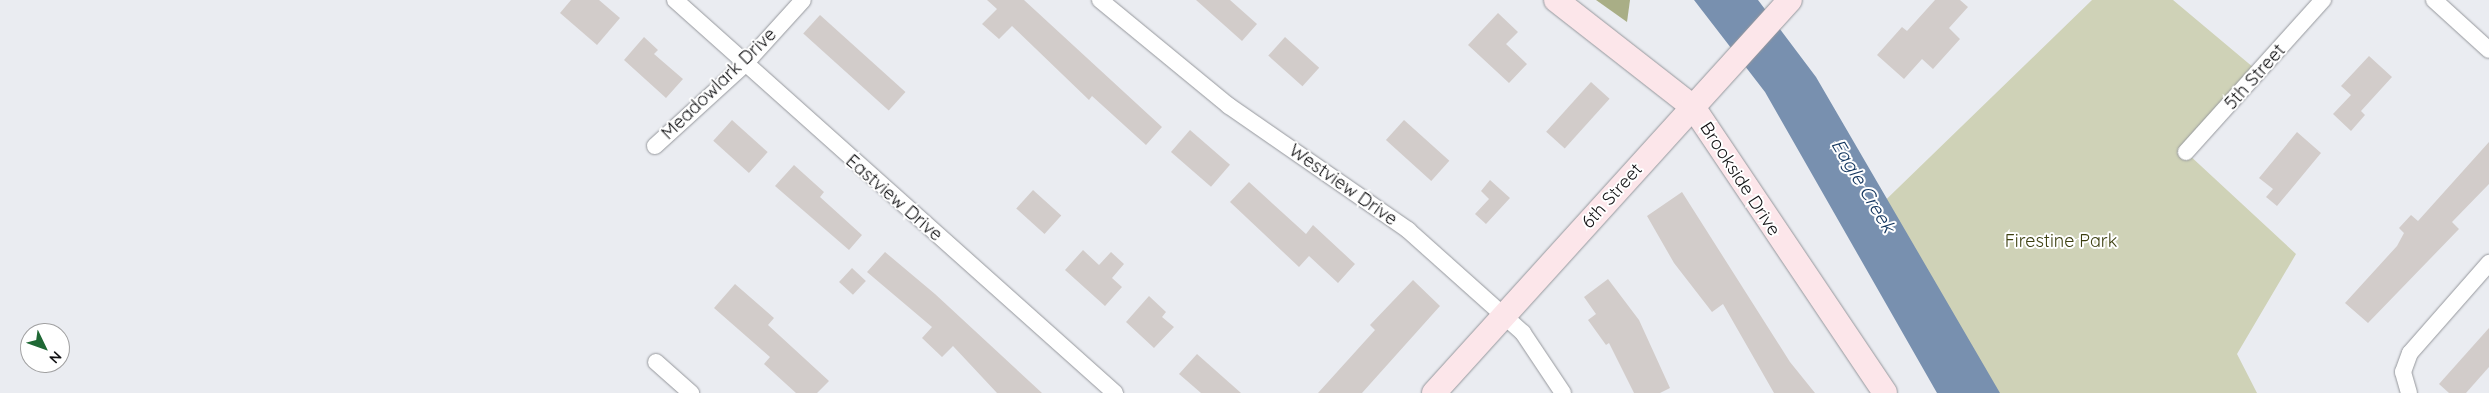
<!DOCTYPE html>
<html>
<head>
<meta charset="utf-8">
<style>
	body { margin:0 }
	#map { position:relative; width:2489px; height:393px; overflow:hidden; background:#eaecf1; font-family:Quicksand,sans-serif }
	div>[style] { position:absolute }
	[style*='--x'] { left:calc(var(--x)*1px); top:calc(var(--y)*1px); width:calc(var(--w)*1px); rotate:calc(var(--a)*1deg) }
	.green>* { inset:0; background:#cfd2b7 }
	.forest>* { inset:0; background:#a9ae86 }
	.water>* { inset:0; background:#7890af }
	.building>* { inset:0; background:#d2ccca; transform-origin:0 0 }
	.roads { filter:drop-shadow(0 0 1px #95979c) drop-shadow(0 0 1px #95979c) }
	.street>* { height:16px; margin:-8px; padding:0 8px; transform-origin:8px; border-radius:8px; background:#fff }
	.secondary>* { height:24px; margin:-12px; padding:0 12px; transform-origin:12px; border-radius:12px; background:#fce6ea }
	span { translate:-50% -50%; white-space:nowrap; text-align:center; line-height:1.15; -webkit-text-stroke:4px #fff; paint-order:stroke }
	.street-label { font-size:18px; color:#111113 }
	.park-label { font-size:18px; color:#3c3f0f }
	.water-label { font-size:19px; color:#10335d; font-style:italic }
	.north { position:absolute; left:20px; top:323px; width:50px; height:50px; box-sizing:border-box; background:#fff; border:1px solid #a0a0a1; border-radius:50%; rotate:132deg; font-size:14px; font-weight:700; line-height:20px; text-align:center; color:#111113 }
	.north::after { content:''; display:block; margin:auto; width:18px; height:22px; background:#1f6835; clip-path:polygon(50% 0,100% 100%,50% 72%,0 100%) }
</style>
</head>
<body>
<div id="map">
	<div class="green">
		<div style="clip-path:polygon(2092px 0,2173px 0,2260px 73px,2187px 153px,2296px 254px,2237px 354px,2257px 393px,1968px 393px,1866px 219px)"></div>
	</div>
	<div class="forest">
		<div style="clip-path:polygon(1596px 0,1630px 0,1627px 22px)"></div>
	</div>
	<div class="water">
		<div style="clip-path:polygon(1694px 0,1758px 0,1816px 77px,2000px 393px,1937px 393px,1765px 92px)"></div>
	</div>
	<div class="building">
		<div style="clip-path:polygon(571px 0,599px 0,620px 18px,597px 45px,560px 13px)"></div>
		<div style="clip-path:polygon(987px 0,1024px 0,1162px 127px,1146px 145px,1092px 96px,1089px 100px,1012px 26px,999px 39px,982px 24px,997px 9px)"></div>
		<div style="clip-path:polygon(1196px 0,1230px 0,1257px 24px,1242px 41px)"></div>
		<div style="clip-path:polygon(1935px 0,1960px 0,1968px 7px,1949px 28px,1960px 39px,1933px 69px,1922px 59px,1904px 79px,1877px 55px,1902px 27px,1907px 31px)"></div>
		<div style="clip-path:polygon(1498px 13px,1518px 32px,1506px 44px,1527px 64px,1509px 83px,1468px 45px)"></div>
		<div style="left:820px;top:15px;width:115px;height:25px;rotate:42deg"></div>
		<div style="clip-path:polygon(644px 37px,658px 50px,654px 54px,683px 79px,666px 98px,624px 60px)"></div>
		<div style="left:1285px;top:37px;width:46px;height:25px;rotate:42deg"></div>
		<div style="clip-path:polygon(2369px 56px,2392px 77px,2361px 111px,2365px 115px,2351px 131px,2333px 114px,2351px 95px,2341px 86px)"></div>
		<div style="left:1591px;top:82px;width:25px;height:67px;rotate:42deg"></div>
		<div style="left:732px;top:120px;width:48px;height:28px;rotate:42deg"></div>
		<div style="left:1404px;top:120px;width:61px;height:27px;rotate:42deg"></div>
		<div style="left:1190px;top:130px;width:53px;height:29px;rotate:41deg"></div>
		<div style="clip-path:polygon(2297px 132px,2321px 153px,2277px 206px,2266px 197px,2273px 189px,2259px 178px)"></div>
		<div style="clip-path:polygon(2489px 142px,2489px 184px,2452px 222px,2459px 229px,2368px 323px,2345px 303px,2397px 246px,2404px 233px,2399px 228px,2411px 215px,2418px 221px)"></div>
		<div style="clip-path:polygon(794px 165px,824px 192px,820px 197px,862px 235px,849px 250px,775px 186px)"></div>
		<div style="clip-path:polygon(1490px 180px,1510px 198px,1486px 224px,1475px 214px,1489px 199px,1481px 191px)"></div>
		<div style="clip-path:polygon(1249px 182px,1306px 234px,1313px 225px,1355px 264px,1338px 283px,1309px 256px,1299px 267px,1230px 202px)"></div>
		<div style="left:1033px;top:190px;width:38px;height:25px;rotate:42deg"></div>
		<div style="clip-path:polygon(1682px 192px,1790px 362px,1815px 393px,1774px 393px,1723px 304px,1712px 312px,1674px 263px,1647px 216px)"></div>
		<div style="clip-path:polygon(1083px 250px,1099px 265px,1111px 252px,1124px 264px,1112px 278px,1122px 287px,1105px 306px,1065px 270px)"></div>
		<div style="clip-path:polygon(885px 252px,935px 294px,1042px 393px,997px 393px,953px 346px,942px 357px,922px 338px,932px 327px,867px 272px)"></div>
		<div style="left:852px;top:268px;width:19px;height:19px;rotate:43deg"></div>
		<div style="clip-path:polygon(1608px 279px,1639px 320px,1670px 388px,1660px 393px,1634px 393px,1609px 343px,1606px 345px,1588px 320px,1596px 314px,1584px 297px)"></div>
		<div style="clip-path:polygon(1413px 280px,1440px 306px,1362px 393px,1318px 393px,1375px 330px,1370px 325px)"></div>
		<div style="clip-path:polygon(735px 284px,774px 318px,768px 325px,829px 381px,817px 393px,796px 393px,764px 364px,770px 357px,714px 308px)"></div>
		<div style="clip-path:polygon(1149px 296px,1166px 312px,1162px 317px,1174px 327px,1154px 348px,1126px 322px)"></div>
		<div style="clip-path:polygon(2489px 328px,2489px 367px,2466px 393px,2449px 393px,2439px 384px)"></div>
		<div style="clip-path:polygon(1197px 354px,1241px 393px,1201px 393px,1179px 374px)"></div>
	</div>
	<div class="roads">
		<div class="street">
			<div style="--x:675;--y:0;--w:590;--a:41.77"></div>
			<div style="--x:1100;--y:0;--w:167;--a:39.4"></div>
			<div style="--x:1229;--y:106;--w:218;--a:34.7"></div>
			<div style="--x:1408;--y:230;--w:154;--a:41.8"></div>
			<div style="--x:1523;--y:333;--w:72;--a:56.3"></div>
			<div style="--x:2434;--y:0;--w:74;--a:42.3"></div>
			<div style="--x:655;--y:146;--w:122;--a:-42.3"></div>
			<div style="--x:745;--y:64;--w:86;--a:-47.8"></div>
			<div style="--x:2186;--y:152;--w:205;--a:-48"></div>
			<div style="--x:656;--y:362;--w:47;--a:41.5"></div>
			<div style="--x:2409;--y:393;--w:22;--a:-106"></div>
			<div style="--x:2403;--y:372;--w:20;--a:-70"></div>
			<div style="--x:2410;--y:353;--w:120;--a:-48.7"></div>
		</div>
		<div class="secondary">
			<div style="--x:1556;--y:0;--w:174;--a:38"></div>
			<div style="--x:1693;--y:107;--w:344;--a:56.1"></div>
			<div style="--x:1434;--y:393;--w:530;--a:-47.83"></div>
		</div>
	</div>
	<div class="street-label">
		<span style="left:2255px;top:77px;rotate:-48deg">5th Street</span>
		<span style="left:719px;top:84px;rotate:-44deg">Meadowlark Drive</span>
		<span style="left:1740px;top:179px;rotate:57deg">Brookside Drive</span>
		<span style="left:1343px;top:185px;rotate:35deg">Westview Drive</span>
		<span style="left:1612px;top:196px;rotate:-48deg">6th Street</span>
		<span style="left:894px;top:198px;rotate:41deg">Eastview Drive</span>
	</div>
	<div class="park-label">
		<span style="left:2061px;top:241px">Firestine Park</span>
	</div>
	<div class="water-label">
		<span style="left:1863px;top:186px;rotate:59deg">Eagle Creek</span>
	</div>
	<div class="north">N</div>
</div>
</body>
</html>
